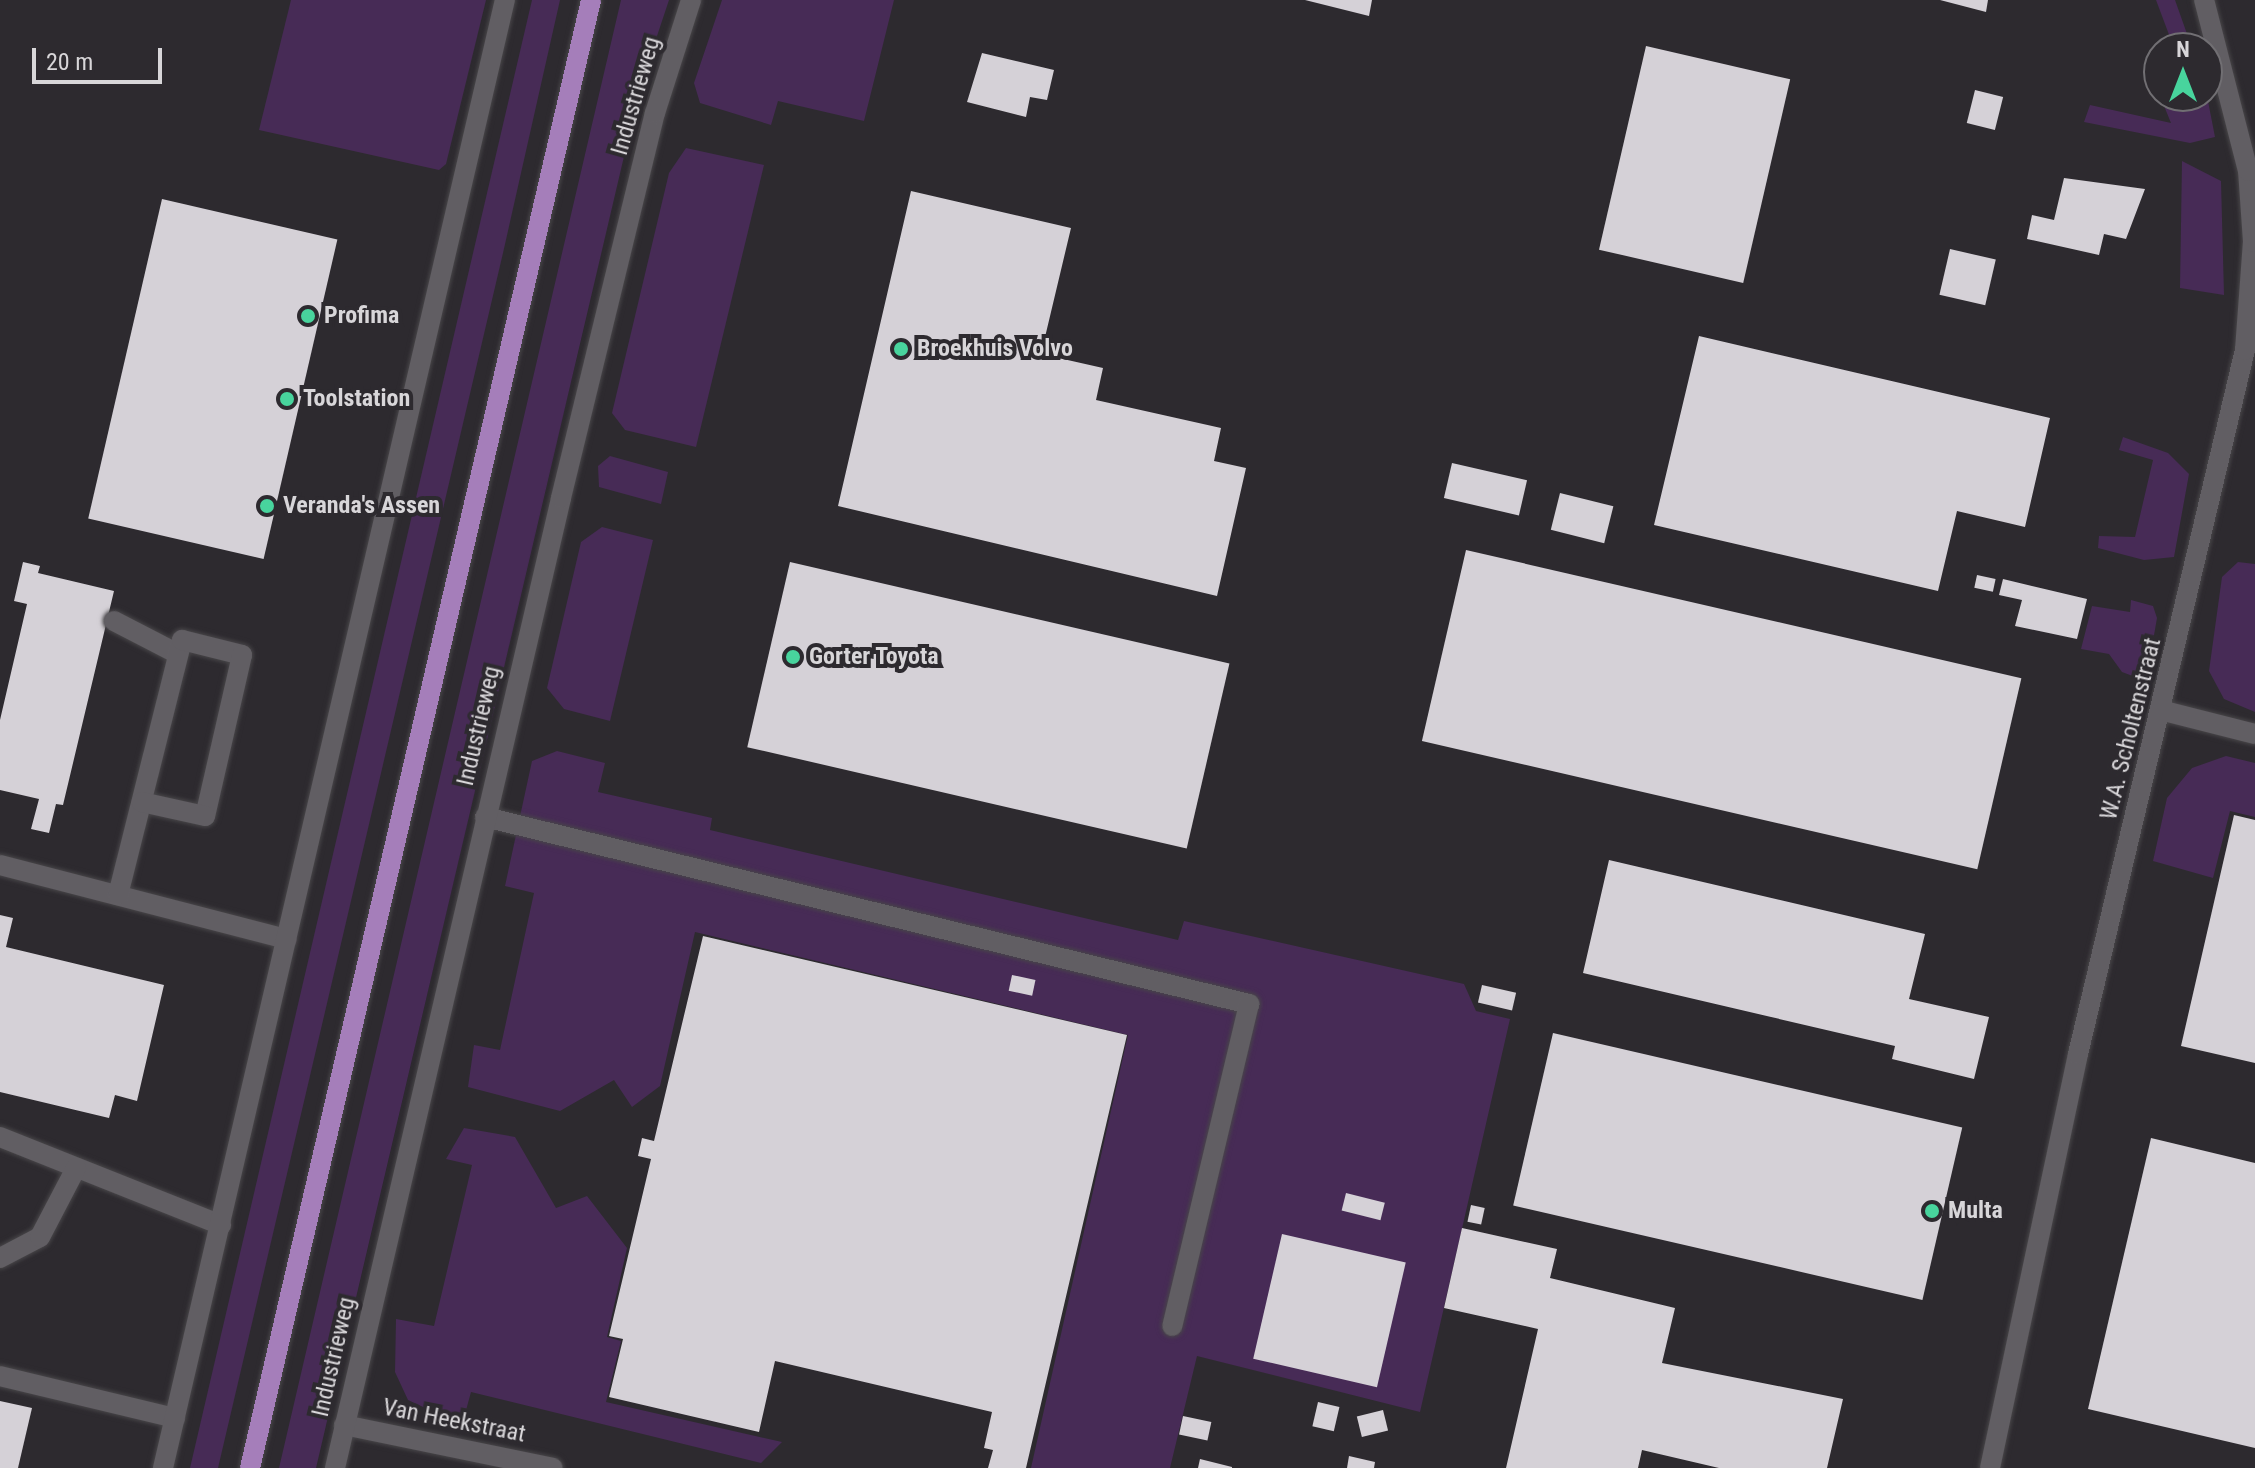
<!DOCTYPE html>
<html>
<head>
<meta charset="utf-8">
<style>
	body { margin:0 }
	#map { position:relative; width:2255px; height:1468px; overflow:hidden; background:#2d2a2f; font-family:"Roboto Condensed",sans-serif }
	div>[style] { position:absolute }
	[style*='--x'] { left:calc(var(--x)*1px); top:calc(var(--y)*1px); width:calc(var(--w)*1px); rotate:calc(var(--a)*1deg) }
	.green>* { inset:0; background:#472b56 }
	.building>* { inset:0; background:#d5d1d7; transform-origin:0 0 }
	.roads { filter:drop-shadow(0 0 2px #484649) drop-shadow(0 0 2px #484649) }
	.service>* { height:20px; margin:-10px; padding:0 10px; transform-origin:10px; border-radius:10px; background:#615e63 }
	.minor>* { height:20px; margin:-10px; padding:0 10px; transform-origin:10px; border-radius:10px; background:#615e63 }
	.primary>* { height:20px; margin:-10px; padding:0 10px; transform-origin:10px; border-radius:10px; background:#a57eba }
	.dots>* { width:22px; height:22px; translate:-50% -50%; box-sizing:border-box; border:4px solid #2d2a2f; border-radius:50% }
	span { translate:-50% -50%; white-space:nowrap; text-align:center; line-height:1.15; -webkit-text-stroke:8px #2d2a2f; paint-order:stroke }
	.street-label { font-size:24px; color:#d8d6d9 }
	.poi-label { font-size:24px; color:#d8d6d9; font-weight:700 }
	.left { translate:0 -50%; text-align:left }
	.north { position:absolute; left:2143px; top:32px; width:80px; height:80px; box-sizing:border-box; background:#2d2a2f; border:2px solid #716f73; border-radius:50%; rotate:0deg; font-size:22px; font-weight:700; line-height:32px; text-align:center; color:#d8d6d9 }
	.north::after { content:''; display:block; margin:auto; width:28px; height:36px; background:#48d49d; clip-path:polygon(50% 0,100% 100%,50% 72%,0 100%) }
	.scale { position:absolute; left:32px; top:48px; width:130px; height:36px; box-sizing:border-box; border:4px solid #d8d6d9; border-top:0; padding-left:10px; font-size:24px; line-height:28px; white-space:nowrap; color:#d8d6d9; -webkit-text-stroke:6px #2d2a2f; paint-order:stroke }
</style>
</head>
<body>
<div id="map">
	<div class="green">
		<div style="clip-path:polygon(291px 0,486px 0,446px 164px,439px 170px,259px 130px)"></div>
		<div style="clip-path:polygon(532px 0,560px 0,503px 253px,218px 1468px,190px 1468px)"></div>
		<div style="clip-path:polygon(621px 0,669px 0,641px 84px,316px 1468px,279px 1468px)"></div>
		<div style="clip-path:polygon(722px 0,894px 0,864px 121px,778px 101px,771px 125px,700px 103px,694px 83px)"></div>
		<div style="clip-path:polygon(2156px 0,2175px 0,2192px 48px,2174px 48px)"></div>
		<div style="clip-path:polygon(2160px 96px,2207px 96px,2215px 137px,2190px 143px,2084px 122px,2090px 105px,2171px 123px)"></div>
		<div style="clip-path:polygon(686px 148px,764px 165px,696px 447px,625px 430px,612px 413px,669px 173px)"></div>
		<div style="clip-path:polygon(2182px 161px,2221px 181px,2224px 295px,2180px 288px)"></div>
		<div style="clip-path:polygon(2123px 437px,2168px 453px,2189px 474px,2174px 557px,2144px 560px,2098px 548px,2099px 536px,2135px 537px,2153px 460px,2119px 450px)"></div>
		<div style="clip-path:polygon(610px 456px,668px 472px,661px 504px,599px 487px,598px 466px)"></div>
		<div style="clip-path:polygon(602px 527px,653px 540px,610px 721px,564px 709px,547px 688px,581px 542px)"></div>
		<div style="clip-path:polygon(2238px 562px,2255px 564px,2255px 712px,2224px 699px,2209px 671px,2222px 577px)"></div>
		<div style="clip-path:polygon(2131px 600px,2153px 606px,2157px 618px,2146px 681px,2122px 672px,2109px 654px,2081px 649px,2092px 606px,2130px 612px)"></div>
		<div style="clip-path:polygon(557px 751px,605px 763px,598px 792px,712px 818px,710px 830px,1178px 940px,1184px 921px,1464px 984px,1476px 1011px,1510px 1019px,1420px 1412px,1197px 1356px,1170px 1468px,1031px 1468px,1128px 1035px,695px 932px,660px 1086px,632px 1107px,614px 1080px,560px 1111px,468px 1087px,474px 1045px,500px 1050px,534px 893px,505px 886px,532px 761px)"></div>
		<div style="clip-path:polygon(2226px 756px,2255px 763px,2255px 817px,2230px 811px,2213px 878px,2153px 861px,2167px 798px,2192px 768px)"></div>
		<div style="clip-path:polygon(464px 1128px,515px 1137px,556px 1208px,587px 1196px,627px 1248px,607px 1337px,621px 1341px,606px 1402px,782px 1442px,761px 1463px,471px 1392px,462px 1425px,408px 1400px,395px 1372px,396px 1319px,434px 1326px,472px 1165px,446px 1159px)"></div>
	</div>
	<div class="building">
		<div style="clip-path:polygon(1305px 0,1372px 0,1369px 16px)"></div>
		<div style="clip-path:polygon(1940px 0,1988px 0,1986px 12px)"></div>
		<div style="left:1646px;top:46px;width:148px;height:209px;rotate:13deg"></div>
		<div style="clip-path:polygon(982px 53px,1054px 70px,1047px 100px,1030px 97px,1026px 117px,967px 102px)"></div>
		<div style="left:1975px;top:90px;width:29px;height:34px;rotate:14deg"></div>
		<div style="clip-path:polygon(2064px 178px,2145px 189px,2126px 239px,2104px 234px,2099px 255px,2027px 239px,2032px 215px,2054px 220px)"></div>
		<div style="clip-path:polygon(911px 191px,1071px 228px,1041px 354px,1103px 368px,1096px 400px,1221px 428px,1214px 461px,1246px 468px,1217px 596px,838px 506px)"></div>
		<div style="left:162px;top:199px;width:180px;height:328px;rotate:13deg"></div>
		<div style="left:1950px;top:249px;width:47px;height:47px;rotate:13deg"></div>
		<div style="clip-path:polygon(1699px 336px,2050px 418px,2025px 527px,1957px 511px,1938px 591px,1654px 525px)"></div>
		<div style="left:1452px;top:463px;width:77px;height:36px;rotate:13deg"></div>
		<div style="left:1560px;top:493px;width:55px;height:38px;rotate:14deg"></div>
		<div style="left:1466px;top:550px;width:570px;height:196px;rotate:13deg"></div>
		<div style="clip-path:polygon(23px 562px,40px 566px,38px 573px,114px 591px,63px 805px,56px 804px,49px 833px,31px 829px,39px 799px,0 790px,0 720px,27px 604px,14px 601px)"></div>
		<div style="left:790px;top:562px;width:451px;height:190px;rotate:13deg"></div>
		<div style="left:1977px;top:575px;width:19px;height:13px;rotate:12deg"></div>
		<div style="clip-path:polygon(2003px 579px,2087px 599px,2077px 639px,2015px 626px,2022px 600px,1999px 595px)"></div>
		<div style="clip-path:polygon(2234px 815px,2255px 820px,2255px 1063px,2181px 1046px)"></div>
		<div style="clip-path:polygon(1609px 860px,1925px 934px,1909px 999px,1989px 1017px,1974px 1079px,1892px 1059px,1895px 1046px,1583px 973px)"></div>
		<div style="clip-path:polygon(0 915px,13px 918px,6px 947px,164px 985px,137px 1101px,115px 1095px,109px 1118px,0 1092px)"></div>
		<div style="clip-path:polygon(703px 936px,1127px 1035px,1026px 1468px,988px 1468px,993px 1450px,984px 1448px,992px 1412px,775px 1361px,759px 1432px,609px 1397px,623px 1339px,609px 1336px,651px 1159px,638px 1156px,642px 1138px,654px 1141px)"></div>
		<div style="left:1012px;top:975px;width:24px;height:16px;rotate:12deg"></div>
		<div style="left:1482px;top:985px;width:35px;height:18px;rotate:13deg"></div>
		<div style="left:1553px;top:1033px;width:420px;height:177px;rotate:13deg"></div>
		<div style="clip-path:polygon(2151px 1138px,2255px 1163px,2255px 1448px,2088px 1409px)"></div>
		<div style="left:1346px;top:1193px;width:40px;height:18px;rotate:14deg"></div>
		<div style="left:1471px;top:1205px;width:14px;height:17px;rotate:12deg"></div>
		<div style="clip-path:polygon(1462px 1228px,1557px 1249px,1550px 1278px,1675px 1308px,1662px 1363px,1843px 1399px,1827px 1468px,1719px 1468px,1642px 1450px,1638px 1468px,1506px 1468px,1538px 1329px,1444px 1308px)"></div>
		<div style="left:1282px;top:1234px;width:127px;height:128px;rotate:13deg"></div>
		<div style="clip-path:polygon(0 1401px,32px 1408px,18px 1468px,0 1468px)"></div>
		<div style="left:1318px;top:1402px;width:22px;height:25px;rotate:13deg"></div>
		<div style="left:1383px;top:1410px;width:21px;height:27px;rotate:76deg"></div>
		<div style="left:1183px;top:1416px;width:29px;height:19px;rotate:12deg"></div>
		<div style="clip-path:polygon(1349px 1456px,1375px 1462px,1374px 1468px,1347px 1468px)"></div>
		<div style="clip-path:polygon(1200px 1459px,1232px 1467px,1232px 1468px,1198px 1468px)"></div>
	</div>
	<div class="roads">
		<div class="service">
			<div style="--x:114;--y:621;--w:72;--a:27.3"></div>
			<div style="--x:485;--y:817;--w:787;--a:13.75"></div>
			<div style="--x:1249;--y:1004;--w:331;--a:103.4"></div>
			<div style="--x:0;--y:865;--w:296;--a:14.5"></div>
			<div style="--x:118;--y:895;--w:263;--a:-75.9"></div>
			<div style="--x:182;--y:640;--w:62;--a:14"></div>
			<div style="--x:242;--y:655;--w:165;--a:102.9"></div>
			<div style="--x:205;--y:816;--w:65;--a:-167.5"></div>
			<div style="--x:0;--y:1137;--w:238;--a:21.7"></div>
			<div style="--x:0;--y:1258;--w:45;--a:-27.7"></div>
			<div style="--x:40;--y:1237;--w:78;--a:-62.4"></div>
			<div style="--x:0;--y:1376;--w:180;--a:13.5"></div>
		</div>
		<div class="minor">
			<div style="--x:2164;--y:711;--w:94;--a:14.2"></div>
			<div style="--x:344;--y:1425;--w:213;--a:11.6"></div>
			<div style="--x:163;--y:1468;--w:1507;--a:-76.89"></div>
			<div style="--x:335;--y:1468;--w:996;--a:-76.88"></div>
			<div style="--x:561;--y:498;--w:396;--a:-76.3"></div>
			<div style="--x:655;--y:113;--w:119;--a:-72.3"></div>
			<div style="--x:1990;--y:1468;--w:423;--a:-78"></div>
			<div style="--x:2078;--y:1054;--w:724;--a:-76.66"></div>
			<div style="--x:2245;--y:350;--w:108;--a:-85.8"></div>
			<div style="--x:2253;--y:242;--w:71;--a:-94"></div>
			<div style="--x:2248;--y:171;--w:177;--a:-104.4"></div>
		</div>
		<div class="primary">
			<div style="--x:250;--y:1468;--w:1507;--a:-76.92"></div>
		</div>
	</div>
	<div class="dots">
		<div style="left:308px;top:316px;background:#48d49d"></div>
		<div style="left:901px;top:349px;background:#48d49d"></div>
		<div style="left:287px;top:399px;background:#48d49d"></div>
		<div style="left:267px;top:506px;background:#48d49d"></div>
		<div style="left:793px;top:657px;background:#48d49d"></div>
		<div style="left:1932px;top:1211px;background:#48d49d"></div>
	</div>
	<div class="street-label">
		<span style="left:636px;top:96px;rotate:-74deg">Industrieweg</span>
		<span style="left:479px;top:726px;rotate:-77deg">Industrieweg</span>
		<span style="left:2131px;top:729px;rotate:-76deg">W.A. Scholtenstraat</span>
		<span style="left:334px;top:1357px;rotate:-77deg">Industrieweg</span>
		<span style="left:454px;top:1421px;rotate:11deg">Van Heekstraat</span>
	</div>
	<div class="poi-label">
		<span class="left" style="left:324px;top:316px">Profima</span>
		<span class="left" style="left:917px;top:349px">Broekhuis Volvo</span>
		<span class="left" style="left:303px;top:399px">Toolstation</span>
		<span class="left" style="left:283px;top:506px">Veranda's Assen</span>
		<span class="left" style="left:809px;top:657px">Gorter Toyota</span>
		<span class="left" style="left:1948px;top:1211px">Multa</span>
	</div>
	<div class="north">N</div>
	<div class="scale">20 m</div>
</div>
</body>
</html>
